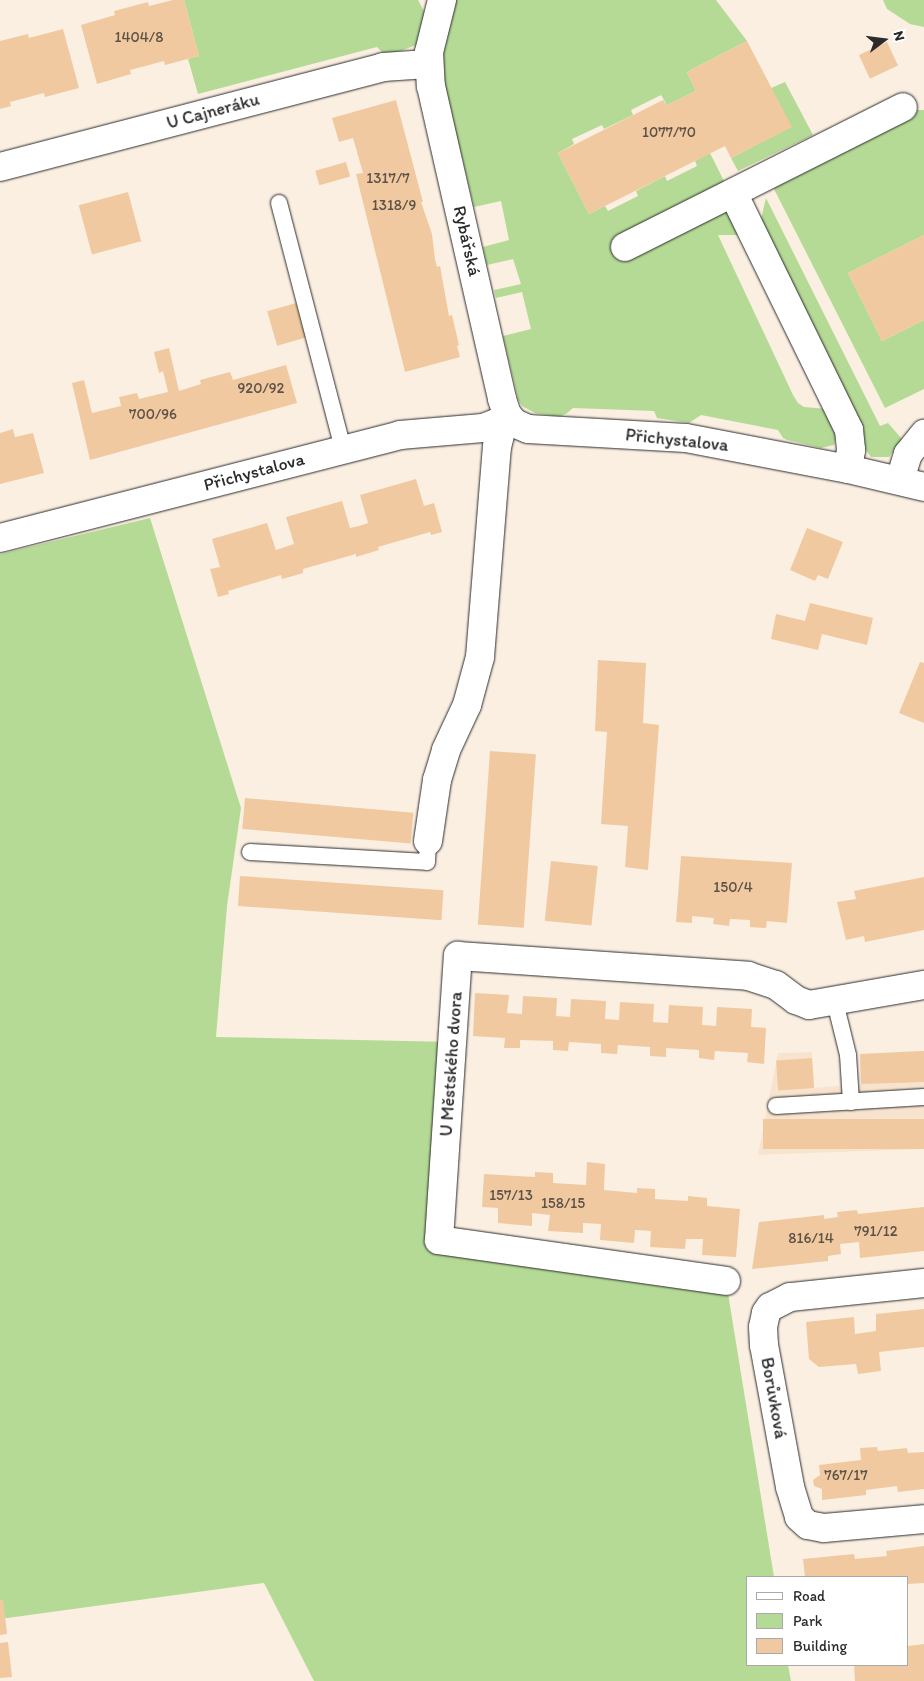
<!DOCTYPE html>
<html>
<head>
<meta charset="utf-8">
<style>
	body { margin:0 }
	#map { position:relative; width:924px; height:1681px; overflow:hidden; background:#fbefe2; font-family:Itim,sans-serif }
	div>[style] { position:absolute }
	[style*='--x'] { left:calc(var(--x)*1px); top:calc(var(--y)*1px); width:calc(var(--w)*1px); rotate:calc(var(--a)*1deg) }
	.built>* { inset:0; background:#f8e4ce }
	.green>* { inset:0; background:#b4da95 }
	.building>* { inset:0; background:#f1c9a0; transform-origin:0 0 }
	.roads { filter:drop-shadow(0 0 1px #2b2b2b) drop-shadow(0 0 1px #2b2b2b) }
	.lane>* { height:16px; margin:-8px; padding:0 8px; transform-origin:8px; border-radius:8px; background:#fff }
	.street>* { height:28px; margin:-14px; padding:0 14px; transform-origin:14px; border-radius:14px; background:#fff }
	span { translate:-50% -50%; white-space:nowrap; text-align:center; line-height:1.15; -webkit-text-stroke:4px #fff; paint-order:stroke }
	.number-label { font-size:15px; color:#5c5248 }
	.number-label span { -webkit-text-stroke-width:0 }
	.street-label { font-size:18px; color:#2b2b2b }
	.legend { position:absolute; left:746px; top:1576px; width:162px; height:90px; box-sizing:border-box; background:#fff; border:1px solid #aaa; margin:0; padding:6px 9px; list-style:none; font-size:15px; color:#2b2b2b }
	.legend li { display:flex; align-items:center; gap:10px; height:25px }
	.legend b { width:25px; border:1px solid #aaa }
	.north { position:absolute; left:859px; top:15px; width:50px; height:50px; -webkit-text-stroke:4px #fff; paint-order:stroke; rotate:75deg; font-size:14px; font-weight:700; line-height:20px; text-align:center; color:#2b2b2b }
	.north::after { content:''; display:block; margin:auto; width:18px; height:22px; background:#2b2b2b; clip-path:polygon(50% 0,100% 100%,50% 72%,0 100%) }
</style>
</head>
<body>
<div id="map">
	<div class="built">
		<div style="clip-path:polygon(924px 1051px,924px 1149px,758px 1155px,778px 1053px,812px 1052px,814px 1088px,861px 1084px,860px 1054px)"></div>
	</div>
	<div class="green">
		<div style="clip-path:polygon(184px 0,418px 0,425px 13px,423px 35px,416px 45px,395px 53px,384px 54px,377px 47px,198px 94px,188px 59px,199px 56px)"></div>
		<div style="clip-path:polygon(455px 0,716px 0,747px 41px,687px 72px,696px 91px,667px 105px,661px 95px,631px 110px,633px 115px,604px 129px,602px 125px,572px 139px,574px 144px,558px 153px,589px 214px,605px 206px,608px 211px,638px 196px,636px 191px,665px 176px,667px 181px,697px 166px,695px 161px,710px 153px,727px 187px,744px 235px,718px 235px,793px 395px,798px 403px,804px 407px,828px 409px,838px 431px,834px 445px,821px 448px,787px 440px,783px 438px,778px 430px,701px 415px,689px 423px,657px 418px,654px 411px,573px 408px,566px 414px,559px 417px,535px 413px,522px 406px,518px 399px,503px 336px,531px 329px,522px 292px,496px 298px,494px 290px,521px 284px,513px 259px,487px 265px,483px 247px,509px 240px,501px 201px,474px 207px,445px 87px,442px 60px)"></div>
		<div style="clip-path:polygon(883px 0,924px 0,924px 27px,910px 24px,887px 9px)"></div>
		<div style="clip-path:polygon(785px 82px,813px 135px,738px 171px,731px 158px,791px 127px,771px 88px)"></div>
		<div style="clip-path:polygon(915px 110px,924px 110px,924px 235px,848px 273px,882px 341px,924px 320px,924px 389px,885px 408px,773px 187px)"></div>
		<div style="clip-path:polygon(766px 198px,880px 426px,888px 423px,902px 439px,889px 457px,871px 457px,864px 448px,764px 228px,761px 219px)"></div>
		<div style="clip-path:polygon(150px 518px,241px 808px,227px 906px,216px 1037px,452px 1042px,439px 1240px,726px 1281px,774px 1577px,748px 1577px,748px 1665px,788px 1665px,791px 1681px,314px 1681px,264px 1583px,0 1619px,0 554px)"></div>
	</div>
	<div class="building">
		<div style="clip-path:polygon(173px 0,184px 0,199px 56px,165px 65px,164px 61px,130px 70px,131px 74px,97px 84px,81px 25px,115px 15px,114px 11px,148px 2px,149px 6px)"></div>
		<div style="clip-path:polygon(63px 29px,79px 88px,45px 97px,44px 93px,10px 102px,11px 106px,0 109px,0 41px,28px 34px,29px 38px)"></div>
		<div style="clip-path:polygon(747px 41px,792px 127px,731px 158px,725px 146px,589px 214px,558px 153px,663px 100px,667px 105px,696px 91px,687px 72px)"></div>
		<div style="left:887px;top:42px;width:26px;height:31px;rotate:65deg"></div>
		<div style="clip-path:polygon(396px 100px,423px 202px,421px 202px,432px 234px,435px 259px,437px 267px,440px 266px,449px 316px,452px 315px,459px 345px,457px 346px,460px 357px,405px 372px,356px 174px,363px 173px,353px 138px,339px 142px,332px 118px)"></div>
		<div style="left:346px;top:162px;width:15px;height:32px;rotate:74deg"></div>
		<div style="left:128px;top:192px;width:51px;height:51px;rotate:75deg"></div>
		<div style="clip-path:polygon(924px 235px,924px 320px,882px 341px,848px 273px)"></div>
		<div style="left:296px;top:303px;width:36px;height:30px;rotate:74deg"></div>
		<div style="clip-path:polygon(169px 348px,179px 391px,201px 384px,200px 380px,230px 372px,233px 380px,286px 365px,297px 403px,90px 460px,72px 383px,84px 380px,92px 413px,121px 406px,119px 397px,137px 393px,139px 399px,168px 392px,163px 371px,159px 373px,154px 352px)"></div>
		<div style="clip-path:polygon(13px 429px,15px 437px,33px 433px,44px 473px,0 484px,0 433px)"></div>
		<div style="clip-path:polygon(416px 479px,424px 506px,434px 503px,442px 532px,431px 535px,430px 532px,378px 547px,379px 550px,356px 557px,356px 554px,303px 569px,303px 573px,293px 576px,282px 579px,281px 575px,228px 591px,229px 594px,218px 597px,210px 569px,220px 567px,212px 539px,267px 523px,276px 550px,294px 544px,286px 517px,342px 501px,350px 528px,359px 526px,368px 523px,360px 495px)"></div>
		<div style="clip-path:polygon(807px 528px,843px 542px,828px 579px,818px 575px,815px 581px,790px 570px)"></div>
		<div style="clip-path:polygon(810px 603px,873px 618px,867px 645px,822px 634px,818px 650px,771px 639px,776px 614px,805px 621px)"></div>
		<div style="clip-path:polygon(598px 660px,646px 663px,643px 723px,659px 725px,648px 870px,625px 867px,628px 826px,601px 824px,607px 732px,595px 731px)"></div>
		<div style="clip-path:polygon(920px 662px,924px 663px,924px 723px,899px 713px)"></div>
		<div style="left:490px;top:751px;width:46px;height:174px;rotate:4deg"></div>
		<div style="left:245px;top:798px;width:169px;height:31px;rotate:5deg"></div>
		<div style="clip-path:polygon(681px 856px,792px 863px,787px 923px,767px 921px,766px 928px,750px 927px,750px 920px,730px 919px,729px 926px,713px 924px,714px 918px,692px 916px,692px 923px,676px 922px)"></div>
		<div style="left:551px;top:861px;width:47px;height:60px;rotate:6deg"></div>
		<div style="left:240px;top:876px;width:204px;height:30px;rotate:4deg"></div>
		<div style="clip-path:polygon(924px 877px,924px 930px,865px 942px,864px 936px,846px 940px,837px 902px,856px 899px,854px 891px)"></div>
		<div style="clip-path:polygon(475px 993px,509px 995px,507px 1013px,522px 1014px,523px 996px,557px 998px,556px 1016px,570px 1017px,571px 999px,606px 1001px,605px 1019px,619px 1020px,620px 1002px,654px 1004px,653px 1022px,668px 1023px,669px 1005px,703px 1007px,702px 1025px,716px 1026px,717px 1007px,752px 1009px,751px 1027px,766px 1028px,764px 1064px,747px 1062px,748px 1053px,715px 1051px,714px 1060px,699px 1058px,699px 1050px,666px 1048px,666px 1057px,650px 1056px,650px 1047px,618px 1045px,617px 1054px,601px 1053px,601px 1044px,569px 1042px,568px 1051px,553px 1050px,553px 1041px,520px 1040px,520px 1048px,504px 1048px,505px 1038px,473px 1036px)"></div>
		<div style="clip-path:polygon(922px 1051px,924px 1051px,924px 1082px,861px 1084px,860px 1054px)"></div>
		<div style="left:812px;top:1058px;width:30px;height:36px;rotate:86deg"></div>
		<div style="left:924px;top:1119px;width:30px;height:161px;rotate:90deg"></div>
		<div style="clip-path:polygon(587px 1162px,605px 1164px,604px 1190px,637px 1193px,637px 1188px,655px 1189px,655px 1199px,688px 1201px,688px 1196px,707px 1198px,707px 1206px,740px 1209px,736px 1257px,702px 1255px,703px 1239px,686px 1239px,685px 1249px,650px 1247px,651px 1231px,635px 1230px,634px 1243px,600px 1240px,601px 1224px,583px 1223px,583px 1233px,548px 1231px,550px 1215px,532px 1213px,532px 1226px,498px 1223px,498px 1208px,482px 1207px,484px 1174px,535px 1177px,535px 1172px,553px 1173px,553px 1183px,586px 1185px)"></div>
		<div style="clip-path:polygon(924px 1207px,924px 1251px,860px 1258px,859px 1242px,840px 1244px,841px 1254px,828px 1256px,828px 1261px,752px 1269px,759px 1222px,824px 1215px,824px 1219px,838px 1217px,837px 1212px,857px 1210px,858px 1214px)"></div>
		<div style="clip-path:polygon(924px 1309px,924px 1347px,879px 1352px,881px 1371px,858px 1374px,856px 1364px,819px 1367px,809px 1359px,806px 1322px,854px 1317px,855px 1334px,876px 1331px,876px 1314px)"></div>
		<div style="clip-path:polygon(877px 1447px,878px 1451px,907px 1448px,908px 1453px,924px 1452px,924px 1489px,898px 1492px,897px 1486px,866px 1490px,866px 1495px,822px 1500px,822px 1489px,814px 1486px,813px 1480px,820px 1475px,819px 1465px,861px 1460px,860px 1448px)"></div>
		<div style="clip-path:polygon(924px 1546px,924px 1583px,908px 1584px,908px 1577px,805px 1577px,803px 1559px,854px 1554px,855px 1559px,887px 1556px,886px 1551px)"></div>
		<div style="clip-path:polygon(3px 1599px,7px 1634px,0 1635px,0 1600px)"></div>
		<div style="clip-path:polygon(8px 1642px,12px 1677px,0 1678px,0 1643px)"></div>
		<div style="clip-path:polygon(924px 1644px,924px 1681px,855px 1681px,854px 1665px,908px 1665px,908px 1646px)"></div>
	</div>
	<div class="roads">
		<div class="lane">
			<div style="--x:279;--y:203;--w:254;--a:75.4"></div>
			<div style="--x:250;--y:852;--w:177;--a:3.2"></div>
			<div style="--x:427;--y:862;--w:21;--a:-87"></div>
			<div style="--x:835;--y:1002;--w:55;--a:76.2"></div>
			<div style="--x:848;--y:1055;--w:47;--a:86.3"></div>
			<div style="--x:776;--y:1106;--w:148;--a:-3.5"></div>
		</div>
		<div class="street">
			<div style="--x:442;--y:0;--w:54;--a:104"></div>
			<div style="--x:429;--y:52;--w:34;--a:87"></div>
			<div style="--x:431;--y:86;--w:321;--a:77.2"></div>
			<div style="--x:502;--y:399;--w:16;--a:72"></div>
			<div style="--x:507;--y:414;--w:11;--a:52"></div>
			<div style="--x:514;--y:423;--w:15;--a:23"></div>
			<div style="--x:528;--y:429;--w:158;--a:3.3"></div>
			<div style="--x:686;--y:438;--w:165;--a:10.8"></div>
			<div style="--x:848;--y:469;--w:78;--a:13.3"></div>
			<div style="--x:0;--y:167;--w:396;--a:-14.6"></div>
			<div style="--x:383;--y:67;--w:45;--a:-3.8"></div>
			<div style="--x:733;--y:193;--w:264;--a:63.9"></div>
			<div style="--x:849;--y:430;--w:20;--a:84"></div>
			<div style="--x:851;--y:450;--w:19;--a:99"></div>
			<div style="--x:625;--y:247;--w:311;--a:-26.7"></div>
			<div style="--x:900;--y:480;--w:27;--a:-73"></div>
			<div style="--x:908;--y:454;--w:26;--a:-51"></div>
			<div style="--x:0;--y:538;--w:413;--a:-14.4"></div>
			<div style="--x:400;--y:435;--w:83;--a:-4.8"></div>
			<div style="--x:483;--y:428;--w:28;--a:-21"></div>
			<div style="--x:428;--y:841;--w:62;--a:-81.6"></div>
			<div style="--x:437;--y:780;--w:31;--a:-73"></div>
			<div style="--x:446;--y:750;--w:50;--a:-65"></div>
			<div style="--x:467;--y:705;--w:50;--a:-74.8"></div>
			<div style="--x:480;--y:657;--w:211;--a:-85.4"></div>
			<div style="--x:497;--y:447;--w:16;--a:-76"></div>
			<div style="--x:501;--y:431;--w:15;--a:-58"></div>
			<div style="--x:726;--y:1281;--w:290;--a:-171.9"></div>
			<div style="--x:439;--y:1240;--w:285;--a:-86.2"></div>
			<div style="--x:458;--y:956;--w:291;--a:3.9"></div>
			<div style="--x:748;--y:976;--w:29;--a:18"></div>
			<div style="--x:776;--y:985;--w:25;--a:37"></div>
			<div style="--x:796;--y:1000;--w:14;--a:21"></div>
			<div style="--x:809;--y:1005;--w:117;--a:-9.9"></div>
			<div style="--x:924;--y:1283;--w:135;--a:174"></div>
			<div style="--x:790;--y:1297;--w:22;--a:153"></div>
			<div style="--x:770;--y:1307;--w:7;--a:124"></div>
			<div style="--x:766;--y:1313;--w:14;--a:102"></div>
			<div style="--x:763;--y:1327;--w:18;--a:87"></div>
			<div style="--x:764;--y:1345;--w:144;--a:79.6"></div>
			<div style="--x:790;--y:1487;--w:31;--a:73"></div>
			<div style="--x:799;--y:1517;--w:12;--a:42"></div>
			<div style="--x:808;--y:1525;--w:16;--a:11"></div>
			<div style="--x:824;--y:1528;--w:100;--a:-5.1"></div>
		</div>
	</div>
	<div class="number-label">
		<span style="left:139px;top:38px">1404/8</span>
		<span style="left:669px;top:133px">1077/70</span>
		<span style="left:388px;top:179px">1317/7</span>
		<span style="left:394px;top:206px">1318/9</span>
		<span style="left:261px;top:389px">920/92</span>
		<span style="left:153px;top:415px">700/96</span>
		<span style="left:733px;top:888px">150/4</span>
		<span style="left:511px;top:1196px">157/13</span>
		<span style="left:563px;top:1204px">158/15</span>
		<span style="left:876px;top:1232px">791/12</span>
		<span style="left:811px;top:1239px">816/14</span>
		<span style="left:846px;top:1476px">767/17</span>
	</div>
	<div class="street-label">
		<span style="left:213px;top:111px;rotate:-15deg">U Cajneráku</span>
		<span style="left:467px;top:241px;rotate:77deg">Rybářská</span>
		<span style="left:677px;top:440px;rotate:6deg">Přichystalova</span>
		<span style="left:254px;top:472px;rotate:-15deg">Přichystalova</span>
		<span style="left:451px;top:1064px;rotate:-86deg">U Městského dvora</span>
		<span style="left:774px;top:1398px;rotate:80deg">Borůvková</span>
	</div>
	<ul class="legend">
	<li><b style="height:6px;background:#fff"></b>Road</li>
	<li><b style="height:14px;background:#b4da95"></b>Park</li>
	<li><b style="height:14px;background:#f1c9a0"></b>Building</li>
	</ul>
	<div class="north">N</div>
</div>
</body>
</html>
